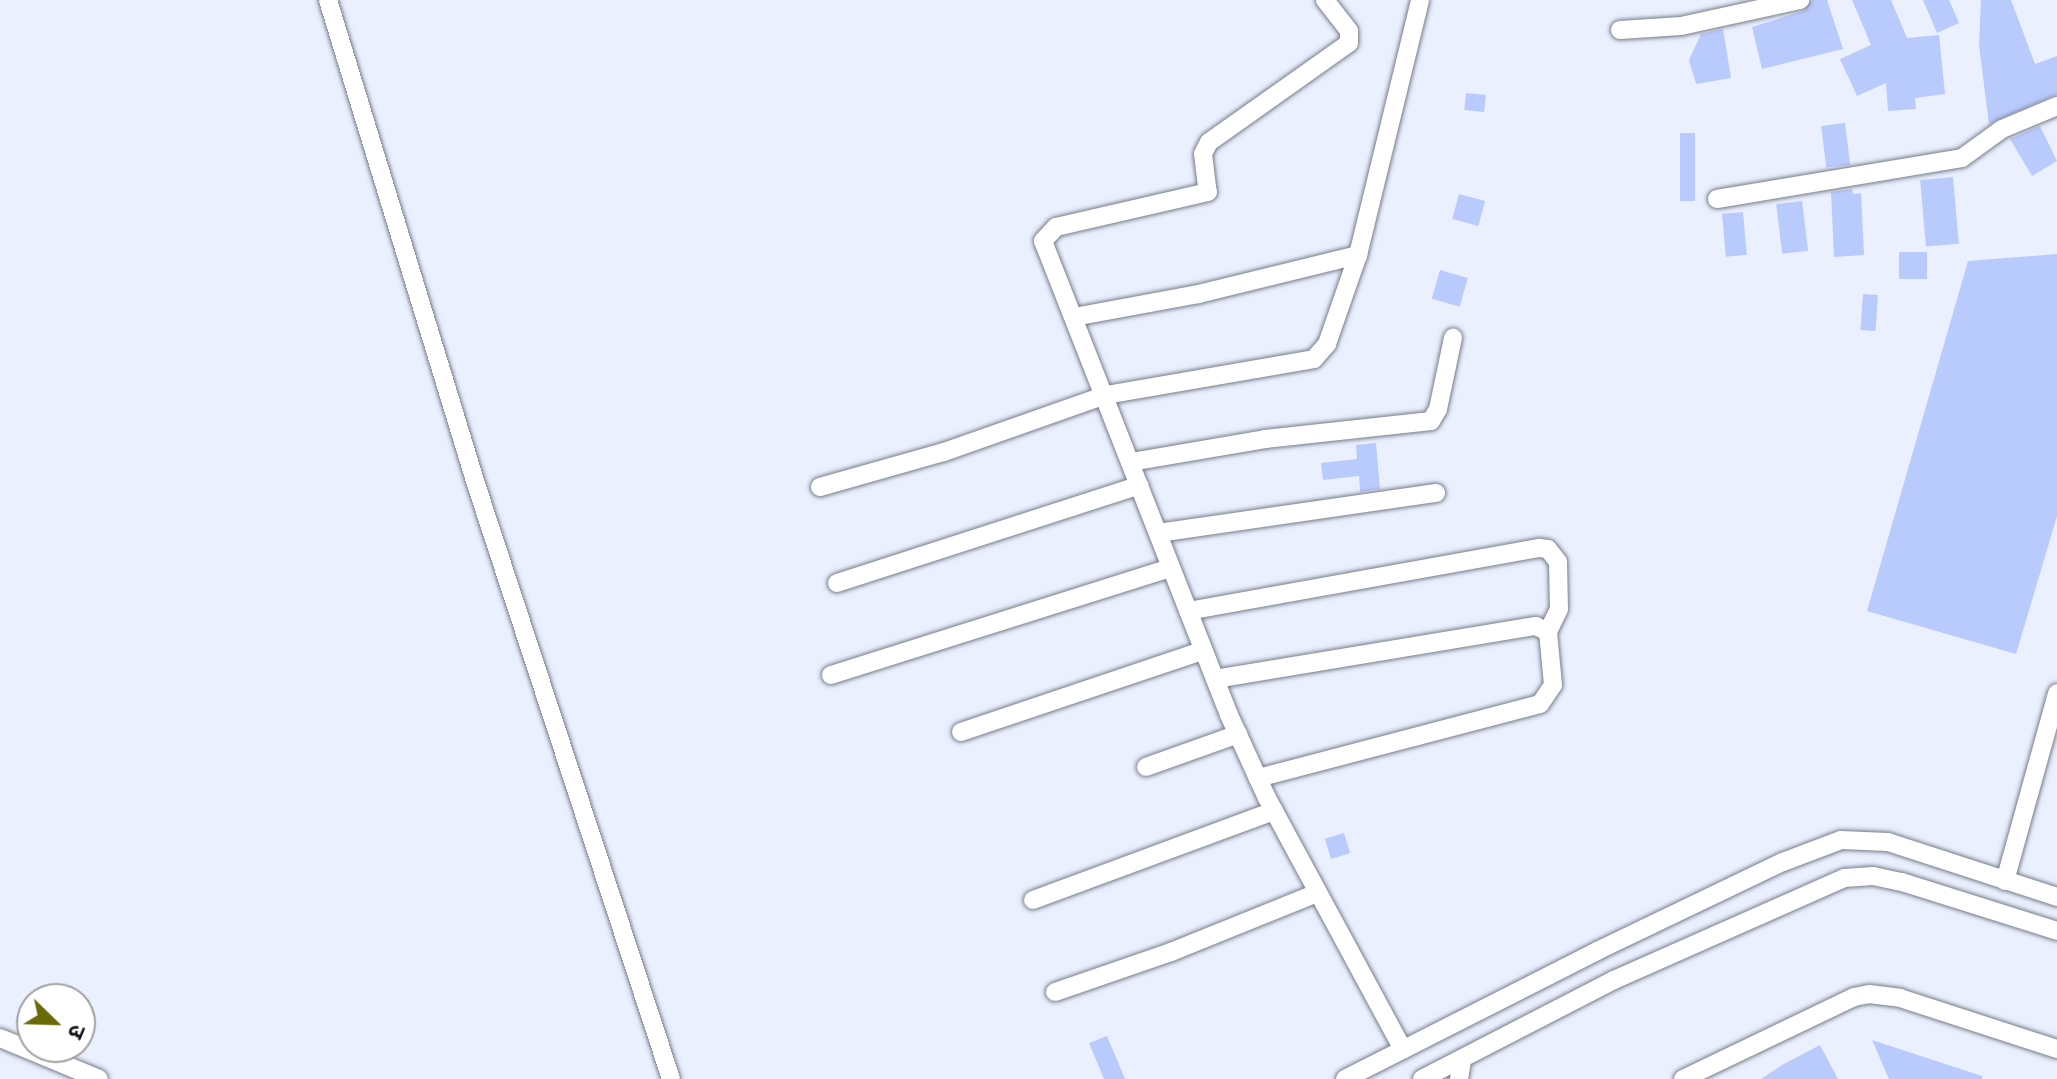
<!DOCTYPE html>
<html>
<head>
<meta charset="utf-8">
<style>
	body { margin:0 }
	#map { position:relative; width:2057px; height:1079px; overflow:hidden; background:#ebf0ff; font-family:"Varela Round","Noto Sans Devanagari",sans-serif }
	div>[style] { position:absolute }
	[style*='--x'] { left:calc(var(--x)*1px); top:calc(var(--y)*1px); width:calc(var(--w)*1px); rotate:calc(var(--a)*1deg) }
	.building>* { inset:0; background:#b9cafd; transform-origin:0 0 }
	.roads { filter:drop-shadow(0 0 2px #777c89) drop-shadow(0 0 2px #777c89) }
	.minor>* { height:18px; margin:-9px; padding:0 9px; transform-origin:9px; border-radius:9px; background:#fff }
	span { translate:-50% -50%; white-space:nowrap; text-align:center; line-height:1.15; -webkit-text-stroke:7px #fff; paint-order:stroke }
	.north { position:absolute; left:16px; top:983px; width:80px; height:80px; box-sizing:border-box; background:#fff; border:2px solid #a0a1a3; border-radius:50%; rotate:113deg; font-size:22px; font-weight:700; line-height:32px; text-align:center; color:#121419 }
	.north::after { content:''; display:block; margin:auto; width:28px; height:36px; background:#696a07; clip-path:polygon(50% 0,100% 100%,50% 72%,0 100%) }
</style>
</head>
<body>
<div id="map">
	<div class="building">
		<div style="clip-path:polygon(1812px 0,1827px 0,1843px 49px,1762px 69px,1752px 27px,1803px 11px)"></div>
		<div style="clip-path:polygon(1852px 0,1891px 0,1907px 38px,1939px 35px,1945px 94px,1915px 98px,1916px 109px,1888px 111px,1886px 83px,1857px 96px,1840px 59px,1871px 45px)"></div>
		<div style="clip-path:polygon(1923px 0,1949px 0,1959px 23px,1937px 33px)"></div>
		<div style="clip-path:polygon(1981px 0,2011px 0,2035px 64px,2057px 56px,2057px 94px,1989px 124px,1979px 45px)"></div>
		<div style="clip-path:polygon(1723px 29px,1731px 78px,1696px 84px,1689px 60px,1701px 34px)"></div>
		<div style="left:1466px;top:93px;width:20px;height:17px;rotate:6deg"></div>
		<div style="left:1845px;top:123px;width:42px;height:24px;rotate:83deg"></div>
		<div style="clip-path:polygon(2040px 126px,2057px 161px,2032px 176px,2010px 139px)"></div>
		<div style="left:1680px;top:133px;width:15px;height:68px"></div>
		<div style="left:1953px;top:177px;width:67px;height:33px;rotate:85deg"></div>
		<div style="clip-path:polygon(1852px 189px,1853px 194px,1861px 193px,1864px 255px,1834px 257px,1831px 192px)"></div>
		<div style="left:1459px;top:194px;width:27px;height:26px;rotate:15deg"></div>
		<div style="left:1802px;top:201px;width:50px;height:26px;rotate:83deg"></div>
		<div style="left:1743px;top:212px;width:43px;height:21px;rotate:85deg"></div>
		<div style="left:1927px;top:252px;width:27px;height:28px;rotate:90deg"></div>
		<div style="clip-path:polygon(2057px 254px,2057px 516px,2016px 654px,1867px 611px,1968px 261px)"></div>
		<div style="left:1440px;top:270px;width:29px;height:30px;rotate:16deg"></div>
		<div style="left:1863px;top:294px;width:15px;height:36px;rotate:4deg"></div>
		<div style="clip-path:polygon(1376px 443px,1380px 489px,1360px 492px,1359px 476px,1323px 480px,1321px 463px,1357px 459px,1356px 445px)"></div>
		<div style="left:1344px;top:833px;width:21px;height:20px;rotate:73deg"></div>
		<div style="clip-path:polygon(1107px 1036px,1125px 1079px,1104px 1079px,1089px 1043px)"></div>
		<div style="clip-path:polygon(1872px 1040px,1982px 1076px,1982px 1079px,1889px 1079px)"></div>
		<div style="clip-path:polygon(1820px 1045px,1838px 1079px,1761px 1079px,1782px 1065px)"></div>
	</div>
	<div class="roads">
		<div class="minor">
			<div style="--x:328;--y:0;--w:500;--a:73"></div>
			<div style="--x:474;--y:478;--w:632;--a:71.85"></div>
			<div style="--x:1325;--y:0;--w:39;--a:52"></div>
			<div style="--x:1349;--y:31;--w:12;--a:90"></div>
			<div style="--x:1349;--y:43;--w:171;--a:144.7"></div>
			<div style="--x:1209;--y:142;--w:13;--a:117"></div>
			<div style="--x:1203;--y:154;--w:38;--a:83"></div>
			<div style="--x:1208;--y:192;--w:156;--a:167"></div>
			<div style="--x:1056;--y:227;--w:19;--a:133"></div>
			<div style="--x:1043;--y:241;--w:509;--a:68.57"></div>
			<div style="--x:1229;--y:715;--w:91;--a:65.4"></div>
			<div style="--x:1267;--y:798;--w:286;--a:61.6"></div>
			<div style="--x:1620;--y:30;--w:61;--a:-3.8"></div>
			<div style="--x:1681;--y:26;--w:122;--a:-12.3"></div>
			<div style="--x:1717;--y:199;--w:248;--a:-9.5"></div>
			<div style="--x:1962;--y:158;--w:49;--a:-35.9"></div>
			<div style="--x:2002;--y:129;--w:60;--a:-22.7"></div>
			<div style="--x:1074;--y:317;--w:126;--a:-10.5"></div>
			<div style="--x:1198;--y:294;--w:165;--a:-13.7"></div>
			<div style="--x:1131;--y:462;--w:136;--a:-9.7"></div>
			<div style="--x:1265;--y:439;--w:167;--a:-6.2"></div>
			<div style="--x:1431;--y:421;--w:14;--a:-60"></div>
			<div style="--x:1438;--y:409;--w:73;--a:-78.1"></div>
			<div style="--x:820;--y:487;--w:129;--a:-15.8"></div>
			<div style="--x:944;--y:452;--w:172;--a:-19.4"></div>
			<div style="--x:1106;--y:395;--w:211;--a:-9.8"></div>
			<div style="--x:1314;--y:359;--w:20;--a:-49"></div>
			<div style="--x:1327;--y:344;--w:94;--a:-70.8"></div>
			<div style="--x:1358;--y:255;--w:262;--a:-76.3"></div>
			<div style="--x:1158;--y:533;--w:281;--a:-8.2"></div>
			<div style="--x:837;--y:583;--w:318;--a:-17.9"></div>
			<div style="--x:1188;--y:611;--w:357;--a:-10.2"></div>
			<div style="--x:1539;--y:548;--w:9;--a:6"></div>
			<div style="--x:1548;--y:549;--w:16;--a:52"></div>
			<div style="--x:1558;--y:562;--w:47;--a:88.8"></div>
			<div style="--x:1559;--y:609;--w:25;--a:116"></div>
			<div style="--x:831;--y:675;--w:356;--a:-17.5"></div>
			<div style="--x:1215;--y:679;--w:325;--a:-9.4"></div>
			<div style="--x:1536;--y:626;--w:13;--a:27"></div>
			<div style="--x:1548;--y:632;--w:53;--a:84.6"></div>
			<div style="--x:1553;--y:685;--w:23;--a:124"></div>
			<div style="--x:1540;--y:704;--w:292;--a:165.3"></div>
			<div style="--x:961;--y:732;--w:256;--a:-18.6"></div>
			<div style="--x:1146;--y:767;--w:98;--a:-19.7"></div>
			<div style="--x:2005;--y:881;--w:195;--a:-74.5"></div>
			<div style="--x:1033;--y:900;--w:257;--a:-20.3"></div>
			<div style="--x:1055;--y:992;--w:123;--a:-19"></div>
			<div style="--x:1171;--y:952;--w:157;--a:-22"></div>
			<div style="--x:0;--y:1038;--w:107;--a:22.5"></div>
			<div style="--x:1345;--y:1079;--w:283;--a:-26.9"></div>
			<div style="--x:1597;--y:951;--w:206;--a:-25.6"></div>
			<div style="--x:1783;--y:862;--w:62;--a:-20.8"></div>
			<div style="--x:1841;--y:840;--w:47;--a:2.4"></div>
			<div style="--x:1888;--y:842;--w:178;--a:18"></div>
			<div style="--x:1422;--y:1079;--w:216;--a:-27.3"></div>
			<div style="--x:1614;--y:980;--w:252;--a:-23.9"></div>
			<div style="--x:1844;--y:878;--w:29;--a:-4"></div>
			<div style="--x:1873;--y:876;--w:30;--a:12"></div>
			<div style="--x:1902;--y:882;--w:163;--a:17.5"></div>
			<div style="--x:1459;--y:1079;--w:20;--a:-81"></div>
			<div style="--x:1683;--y:1079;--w:190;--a:-25.6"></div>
			<div style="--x:1854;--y:997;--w:15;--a:-11"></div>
			<div style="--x:1869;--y:994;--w:31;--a:7"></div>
			<div style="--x:1900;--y:998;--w:165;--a:18"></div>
		</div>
	</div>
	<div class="north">उ</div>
</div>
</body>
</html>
